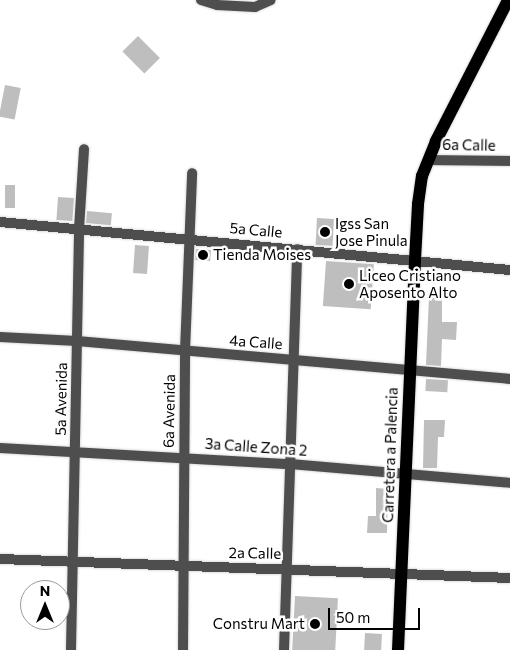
<!DOCTYPE html>
<html>
<head>
<meta charset="utf-8">
<style>
	body { margin:0 }
	#map { position:relative; width:510px; height:650px; overflow:hidden; background:#fff; font-family:Commissioner,sans-serif }
	div>[style] { position:absolute }
	[style*='--x'] { left:calc(var(--x)*1px); top:calc(var(--y)*1px); width:calc(var(--w)*1px); rotate:calc(var(--a)*1deg) }
	.building>* { inset:0; background:#bebebe; transform-origin:0 0 }
	.roads { filter:drop-shadow(0 0 1px #dbdbdb) drop-shadow(0 0 1px #dbdbdb) }
	.street>* { height:10px; margin:-5px; padding:0 5px; transform-origin:5px; border-radius:5px; background:#4e4e4e }
	.primary>* { height:12px; margin:-6px; padding:0 6px; transform-origin:6px; border-radius:6px; background:#000 }
	.dots>* { width:14px; height:14px; translate:-50% -50%; box-sizing:border-box; border:2px solid #fff; border-radius:50% }
	span { translate:-50% -50%; white-space:nowrap; text-align:center; line-height:1.15; -webkit-text-stroke:5px #fff; paint-order:stroke }
	.street-label { font-size:15px; color:#000 }
	.poi-label { font-size:15px; color:#000 }
	.left { translate:0 -50%; text-align:left }
	.right { translate:-100% -50%; text-align:right }
	.north { position:absolute; left:20px; top:580px; width:50px; height:50px; box-sizing:border-box; background:#fff; border:1px solid #999; border-radius:50%; rotate:0deg; font-size:14px; font-weight:700; line-height:20px; text-align:center; color:#000 }
	.north::after { content:''; display:block; margin:auto; width:18px; height:22px; background:#000; clip-path:polygon(50% 0,100% 100%,50% 72%,0 100%) }
	.scale { position:absolute; left:328px; top:608px; width:92px; height:22px; box-sizing:border-box; border:2px solid #000; border-top:0; padding-left:6px; font-size:15px; line-height:18px; white-space:nowrap; color:#000; -webkit-text-stroke:4px #fff; paint-order:stroke }
</style>
</head>
<body>
<div id="map">
	<div class="building">
		<div style="left:138px;top:36px;width:31px;height:22px;rotate:45deg"></div>
		<div style="left:5px;top:85px;width:16px;height:32px;rotate:11deg"></div>
		<div style="left:5px;top:185px;width:10px;height:23px"></div>
		<div style="left:58px;top:197px;width:16px;height:23px;rotate:4deg"></div>
		<div style="left:87px;top:211px;width:25px;height:12px;rotate:5deg"></div>
		<div style="left:317px;top:218px;width:17px;height:27px;rotate:3deg"></div>
		<div style="left:135px;top:245px;width:14px;height:28px;rotate:4deg"></div>
		<div style="left:196px;top:249px;width:15px;height:11px;rotate:4deg"></div>
		<div style="left:326px;top:261px;width:48px;height:45px;rotate:4deg"></div>
		<div style="clip-path:polygon(429px 296px,442px 296px,442px 322px,457px 322px,456px 340px,442px 339px,441px 366px,426px 365px)"></div>
		<div style="left:426px;top:379px;width:22px;height:12px;rotate:3deg"></div>
		<div style="clip-path:polygon(424px 420px,445px 420px,444px 437px,438px 437px,437px 468px,423px 468px)"></div>
		<div style="clip-path:polygon(376px 488px,388px 489px,387px 533px,367px 533px,368px 516px,376px 516px)"></div>
		<div style="left:295px;top:596px;width:43px;height:54px;rotate:3deg"></div>
		<div style="left:365px;top:633px;width:17px;height:17px;rotate:3deg"></div>
	</div>
	<div class="roads">
		<div class="street">
			<div style="--x:201;--y:0;--w:17;--a:17"></div>
			<div style="--x:217;--y:5;--w:38;--a:3"></div>
			<div style="--x:255;--y:7;--w:17;--a:-24"></div>
			<div style="--x:428;--y:160;--w:82;--a:0.7"></div>
			<div style="--x:0;--y:222;--w:512;--a:5.38"></div>
			<div style="--x:0;--y:337;--w:77;--a:3"></div>
			<div style="--x:77;--y:341;--w:435;--a:5"></div>
			<div style="--x:0;--y:448;--w:290;--a:3.2"></div>
			<div style="--x:290;--y:464;--w:221;--a:4.9"></div>
			<div style="--x:0;--y:559;--w:510;--a:2.13"></div>
			<div style="--x:71;--y:650;--w:421;--a:-88.9"></div>
			<div style="--x:79;--y:229;--w:80;--a:-86.4"></div>
			<div style="--x:183;--y:650;--w:299;--a:-89.6"></div>
			<div style="--x:185;--y:351;--w:178;--a:-87.7"></div>
			<div style="--x:284;--y:650;--w:401;--a:-88.1"></div>
		</div>
		<div class="primary">
			<div style="--x:398;--y:650;--w:390;--a:-87.5"></div>
			<div style="--x:415;--y:260;--w:56;--a:-86.9"></div>
			<div style="--x:418;--y:204;--w:28;--a:-82"></div>
			<div style="--x:422;--y:176;--w:38;--a:-68"></div>
			<div style="--x:436;--y:141;--w:158;--a:-62.9"></div>
		</div>
	</div>
	<div class="dots">
		<div style="left:325px;top:232px;background:#000"></div>
		<div style="left:203px;top:255px;background:#000"></div>
		<div style="left:349px;top:284px;background:#000"></div>
		<div style="left:315px;top:624px;background:#000"></div>
	</div>
	<div class="street-label">
		<span style="left:469px;top:145px;rotate:1deg">6a Calle</span>
		<span style="left:256px;top:230px;rotate:5deg">5a Calle</span>
		<span style="left:256px;top:342px;rotate:4deg">4a Calle</span>
		<span style="left:61px;top:399px;rotate:-89deg">5a Avenida</span>
		<span style="left:169px;top:411px;rotate:-89deg">6a Avenida</span>
		<span style="left:256px;top:447px;rotate:4deg">3a Calle Zona 2</span>
		<span style="left:390px;top:455px;rotate:-88deg">Carretera a Palencia</span>
		<span style="left:255px;top:553px;rotate:1deg">2a Calle</span>
	</div>
	<div class="poi-label">
		<span class="left" style="left:335px;top:232px">Igss San<br>Jose Pinula</span>
		<span class="left" style="left:213px;top:255px">Tienda Moises</span>
		<span class="left" style="left:359px;top:284px">Liceo Cristiano<br>Aposento Alto</span>
		<span class="right" style="left:305px;top:624px">Constru Mart</span>
	</div>
	<div class="north">N</div>
	<div class="scale">50 m</div>
</div>
</body>
</html>
